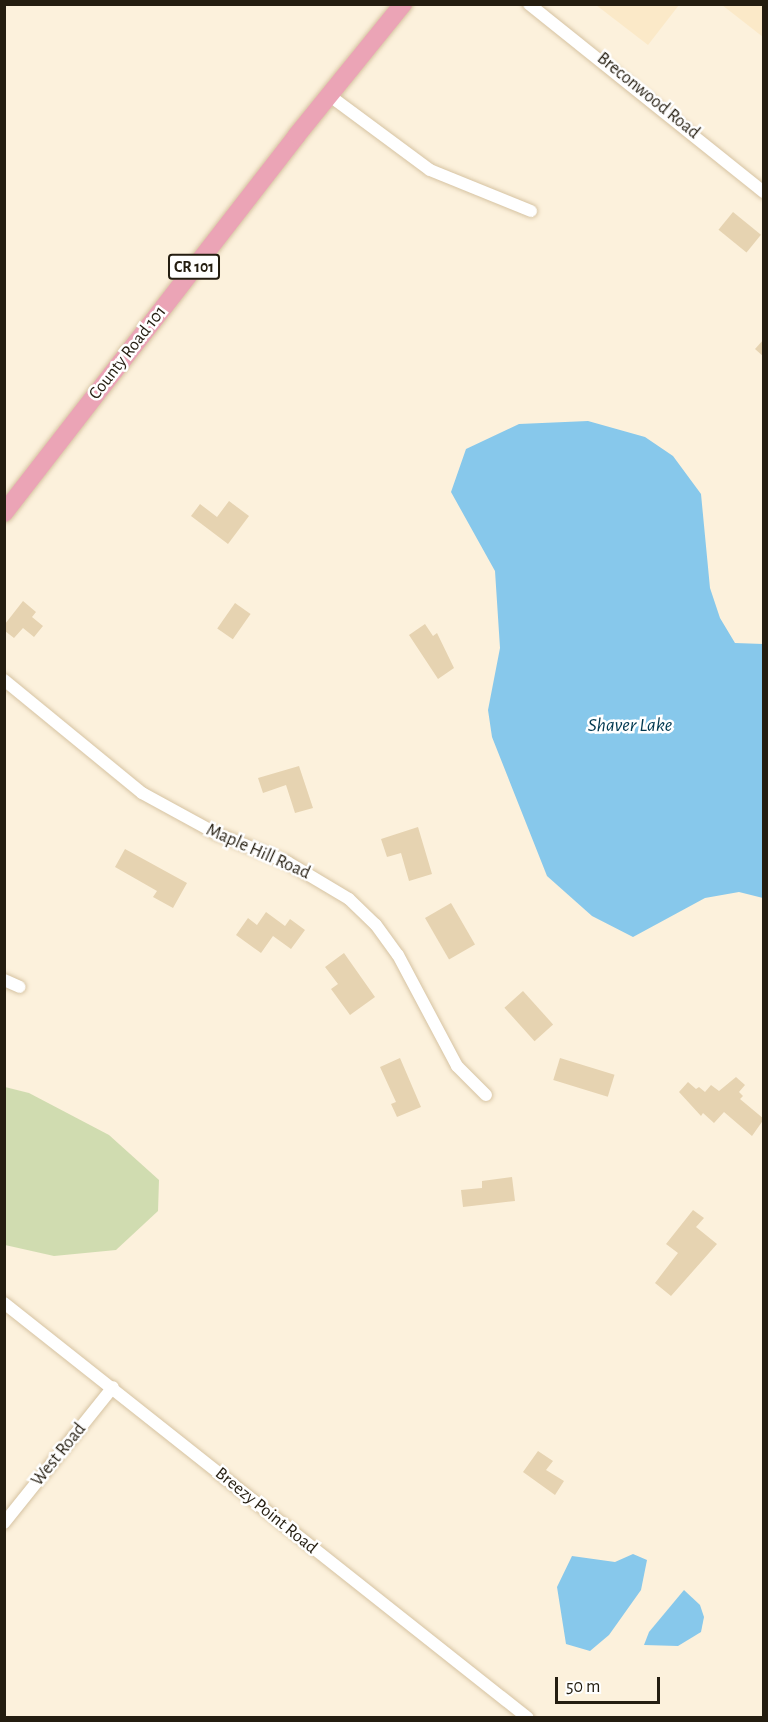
<!DOCTYPE html>
<html>
<head>
<meta charset="utf-8">
<style>
	body { margin:0 }
	#map { position:relative; width:768px; height:1722px; overflow:hidden; background:#fcf1dc; font-family:"Alegreya Sans",sans-serif }
	div>[style] { position:absolute }
	[style*='--x'] { left:calc(var(--x)*1px); top:calc(var(--y)*1px); width:calc(var(--w)*1px); rotate:calc(var(--a)*1deg) }
	.built>* { inset:0; background:#fbe9c8 }
	.green>* { inset:0; background:#d0dcb0 }
	.water>* { inset:0; background:#87c8eb }
	.building>* { inset:0; background:#e6d3b1; transform-origin:0 0 }
	.roads { filter:drop-shadow(0 0 2px #d6c3a2) drop-shadow(0 0 2px #d6c3a2) }
	.minor>* { height:12px; margin:-6px; padding:0 6px; transform-origin:6px; border-radius:6px; background:#fff }
	.primary>* { height:18px; margin:-9px; padding:0 9px; transform-origin:9px; border-radius:9px; background:#eba4b6 }
	span { translate:-50% -50%; white-space:nowrap; text-align:center; line-height:1.15; -webkit-text-stroke:5px #fff; paint-order:stroke }
	.shield-label span { padding:2px 4px; background:#fff; border:2px solid; border-radius:4px; -webkit-text-stroke-width:0 }
	.shield-label { font-size:16px; color:#241d10; font-weight:700 }
	.street-label { font-size:18px; color:#241d10 }
	.water-label { font-size:20px; color:#003850; font-style:italic }
	.frame { position:absolute; inset:0; border:6px solid #241d10; pointer-events:none }
	.scale { position:absolute; left:555px; top:1677px; width:105px; height:27px; box-sizing:border-box; border:3px solid #241d10; border-top:0; padding-left:8px; font-size:18px; line-height:21px; white-space:nowrap; color:#241d10; -webkit-text-stroke:4px #fff; paint-order:stroke }
</style>
</head>
<body>
<div id="map">
	<div class="built">
		<div style="clip-path:polygon(596px 5px,679px 5px,648px 45px)"></div>
		<div style="clip-path:polygon(722px 5px,763px 5px,763px 37px)"></div>
	</div>
	<div class="green">
		<div style="clip-path:polygon(5px 1087px,29px 1093px,109px 1135px,159px 1180px,158px 1211px,116px 1250px,54px 1256px,5px 1245px)"></div>
	</div>
	<div class="water">
		<div style="clip-path:polygon(588px 421px,645px 437px,673px 456px,701px 494px,710px 588px,720px 618px,735px 643px,763px 644px,763px 898px,739px 892px,705px 898px,633px 937px,592px 916px,547px 876px,492px 737px,488px 710px,500px 648px,495px 571px,451px 492px,466px 449px,519px 424px)"></div>
		<div style="clip-path:polygon(633px 1554px,647px 1560px,641px 1590px,609px 1635px,590px 1651px,566px 1644px,557px 1587px,572px 1556px,615px 1562px)"></div>
		<div style="clip-path:polygon(684px 1590px,700px 1605px,704px 1617px,701px 1632px,678px 1646px,644px 1645px,649px 1632px)"></div>
	</div>
	<div class="building">
		<div style="left:733px;top:212px;width:36px;height:23px;rotate:39deg"></div>
		<div style="clip-path:polygon(764px 339px,764px 357px,755px 349px)"></div>
		<div style="clip-path:polygon(229px 501px,249px 516px,228px 544px,191px 516px,200px 504px,217px 517px)"></div>
		<div style="clip-path:polygon(23px 601px,36px 612px,32px 617px,43px 626px,34px 637px,23px 628px,14px 638px,5px 631px,5px 624px)"></div>
		<div style="left:235px;top:603px;width:19px;height:31px;rotate:35deg"></div>
		<div style="clip-path:polygon(425px 624px,433px 636px,437px 633px,454px 668px,438px 679px,409px 635px)"></div>
		<div style="clip-path:polygon(299px 766px,313px 808px,295px 813px,286px 785px,263px 793px,258px 778px)"></div>
		<div style="clip-path:polygon(418px 827px,432px 874px,409px 881px,401px 853px,387px 857px,381px 839px)"></div>
		<div style="clip-path:polygon(125px 849px,187px 883px,173px 908px,153px 897px,157px 891px,115px 867px)"></div>
		<div style="left:451px;top:903px;width:48px;height:30px;rotate:60deg"></div>
		<div style="clip-path:polygon(266px 912px,285px 926px,290px 919px,305px 930px,291px 949px,273px 936px,261px 953px,236px 935px,248px 918px,257px 925px)"></div>
		<div style="clip-path:polygon(344px 953px,375px 997px,350px 1015px,331px 989px,338px 984px,325px 967px)"></div>
		<div style="left:523px;top:991px;width:45px;height:25px;rotate:48deg"></div>
		<div style="clip-path:polygon(400px 1058px,421px 1107px,397px 1117px,391px 1104px,396px 1102px,380px 1067px)"></div>
		<div style="left:560px;top:1058px;width:57px;height:23px;rotate:17deg"></div>
		<div style="clip-path:polygon(736px 1077px,745px 1085px,739px 1092px,743px 1096px,740px 1099px,764px 1119px,752px 1136px,724px 1112px,714px 1123px,703px 1113px,701px 1116px,679px 1092px,688px 1082px,696px 1089px,699px 1087px,705px 1092px,711px 1085px,719px 1091px)"></div>
		<div style="clip-path:polygon(512px 1177px,515px 1201px,463px 1207px,461px 1190px,482px 1188px,482px 1181px)"></div>
		<div style="clip-path:polygon(693px 1210px,704px 1218px,696px 1227px,717px 1244px,671px 1296px,655px 1283px,678px 1253px,666px 1244px)"></div>
		<div style="clip-path:polygon(538px 1451px,553px 1461px,546px 1470px,564px 1481px,555px 1495px,523px 1472px)"></div>
	</div>
	<div class="roads">
		<div class="minor">
			<div style="--x:529;--y:4;--w:301;--a:38.7"></div>
			<div style="--x:330;--y:96;--w:124;--a:36.5"></div>
			<div style="--x:430;--y:170;--w:109;--a:22.1"></div>
			<div style="--x:4;--y:680;--w:178;--a:39.3"></div>
			<div style="--x:142;--y:793;--w:83;--a:28.7"></div>
			<div style="--x:215;--y:833;--w:78;--a:21.9"></div>
			<div style="--x:287;--y:862;--w:72;--a:30.8"></div>
			<div style="--x:349;--y:899;--w:37;--a:44"></div>
			<div style="--x:376;--y:925;--w:37;--a:54"></div>
			<div style="--x:398;--y:955;--w:126;--a:62"></div>
			<div style="--x:457;--y:1066;--w:41;--a:45"></div>
			<div style="--x:4;--y:980;--w:17;--a:24"></div>
			<div style="--x:4;--y:1303;--w:668;--a:38.38"></div>
			<div style="--x:4;--y:1523;--w:174;--a:-51.3"></div>
		</div>
		<div class="primary">
			<div style="--x:4;--y:513;--w:478;--a:-52.2"></div>
			<div style="--x:297;--y:135;--w:169;--a:-51"></div>
		</div>
	</div>
	<div class="shield-label">
		<span style="left:194px;top:267px">CR 101</span>
	</div>
	<div class="street-label">
		<span style="left:648px;top:96px;rotate:39deg">Breconwood Road</span>
		<span style="left:128px;top:353px;rotate:-52deg">County Road 101</span>
		<span style="left:258px;top:852px;rotate:24deg">Maple Hill Road</span>
		<span style="left:59px;top:1455px;rotate:-51deg">West Road</span>
		<span style="left:266px;top:1511px;rotate:39deg">Breezy Point Road</span>
	</div>
	<div class="water-label">
		<span style="left:630px;top:725px">Shaver Lake</span>
	</div>
	<div class="frame"></div>
	<div class="scale">50 m</div>
</div>
</body>
</html>
